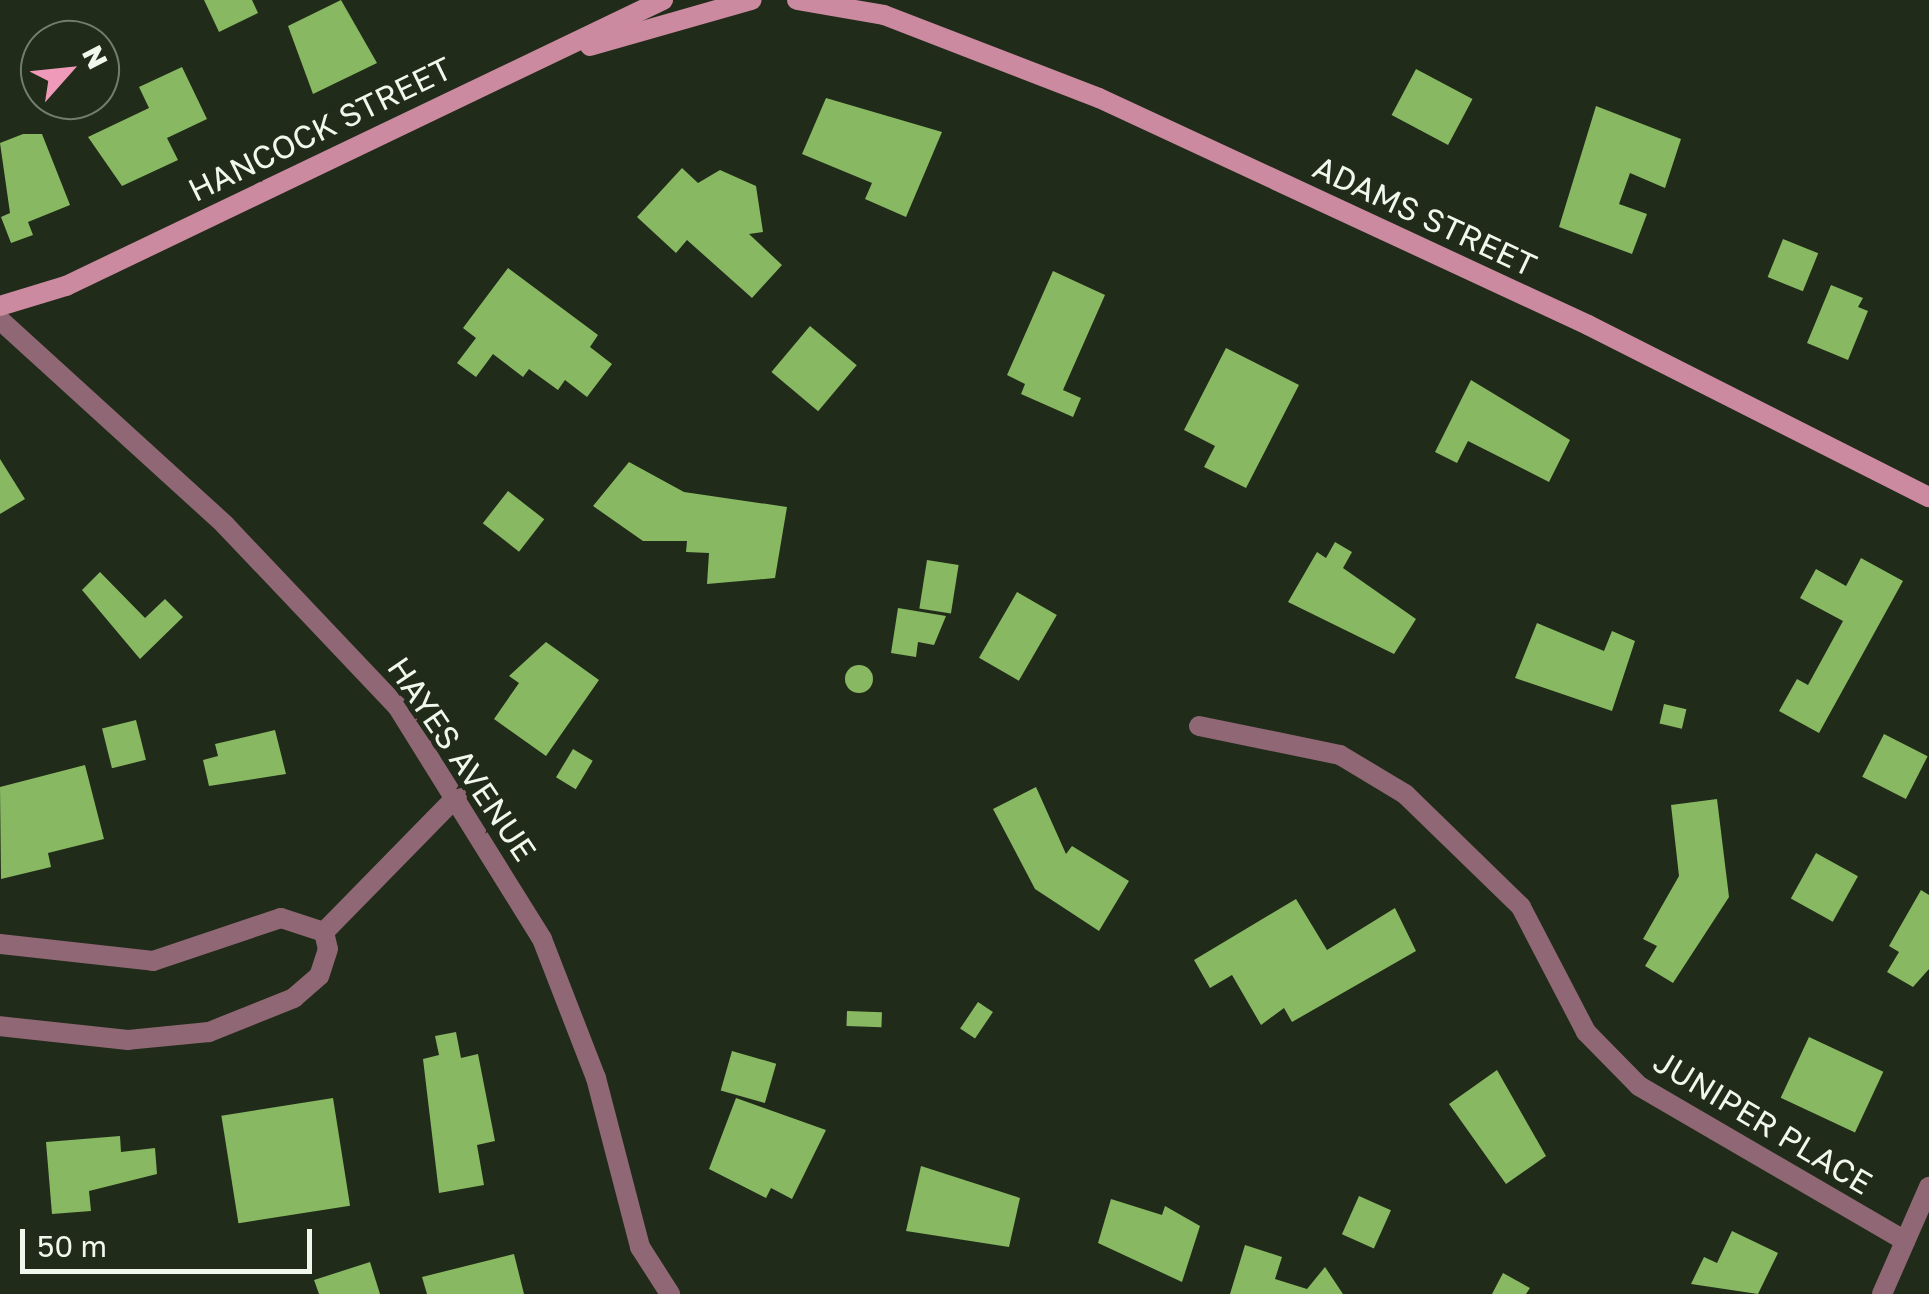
<!DOCTYPE html>
<html>
<head>
<meta charset="utf-8">
<style>
	body { margin:0 }
	#map { position:relative; width:1929px; height:1294px; overflow:hidden; background:#202b19; font-family:"Golos Text",sans-serif }
	div>[style] { position:absolute }
	[style*='--x'] { left:calc(var(--x)*1px); top:calc(var(--y)*1px); width:calc(var(--w)*1px); rotate:calc(var(--a)*1deg) }
	.building>* { inset:0; background:#88b862; transform-origin:0 0 }
	.round { border-radius:50% }
	.minor>* { height:20px; margin:-10px; padding:0 10px; transform-origin:10px; border-radius:10px; background:#906774 }
	.secondary>* { height:20px; margin:-10px; padding:0 10px; transform-origin:10px; border-radius:10px; background:#cc8aa0 }
	span { translate:-50% -50%; white-space:nowrap; text-align:center; line-height:1.15; -webkit-text-stroke:10px #202b19; paint-order:stroke }
	.street-label { font-size:32px; color:#f0f7ec }
	.north { position:absolute; left:20px; top:20px; width:100px; height:100px; box-sizing:border-box; background:#202b19; border:2px solid #737d6d; border-radius:50%; rotate:63deg; font-size:28px; font-weight:700; line-height:40px; text-align:center; color:#f0f7ec }
	.north::after { content:''; display:block; margin:auto; width:35px; height:45px; background:#ef9ab8; clip-path:polygon(50% 0,100% 100%,50% 72%,0 100%) }
	.scale { position:absolute; left:20px; top:1229px; width:292px; height:45px; box-sizing:border-box; border:5px solid #f0f7ec; border-top:0; padding-left:12px; font-size:30px; line-height:35px; white-space:nowrap; color:#f0f7ec; -webkit-text-stroke:8px #202b19; paint-order:stroke }
</style>
</head>
<body>
<div id="map">
	<div class="building">
		<div style="clip-path:polygon(204px 0,252px 0,258px 13px,219px 32px)"></div>
		<div style="clip-path:polygon(341px 0,377px 63px,313px 94px,288px 26px)"></div>
		<div style="clip-path:polygon(182px 67px,207px 119px,167px 138px,178px 160px,122px 186px,88px 137px,149px 108px,139px 87px)"></div>
		<div style="left:1416px;top:69px;width:64px;height:52px;rotate:28deg"></div>
		<div style="clip-path:polygon(826px 98px,942px 132px,906px 217px,865px 199px,872px 183px,802px 154px)"></div>
		<div style="clip-path:polygon(1596px 106px,1681px 139px,1665px 188px,1630px 173px,1619px 204px,1647px 214px,1632px 254px,1559px 227px)"></div>
		<div style="clip-path:polygon(23px 134px,42px 134px,70px 205px,28px 222px,33px 235px,11px 243px,1px 217px,10px 213px,0 143px)"></div>
		<div style="clip-path:polygon(682px 168px,698px 183px,720px 170px,756px 186px,763px 232px,749px 234px,782px 265px,752px 298px,687px 240px,676px 253px,637px 217px)"></div>
		<div style="left:1783px;top:239px;width:38px;height:41px;rotate:22deg"></div>
		<div style="clip-path:polygon(508px 268px,598px 335px,590px 347px,612px 364px,587px 397px,565px 380px,558px 390px,529px 369px,523px 377px,493px 354px,476px 377px,457px 363px,476px 338px,463px 328px)"></div>
		<div style="clip-path:polygon(1053px 271px,1105px 295px,1063px 390px,1081px 398px,1073px 417px,1021px 394px,1025px 384px,1007px 375px)"></div>
		<div style="clip-path:polygon(1831px 285px,1863px 298px,1858px 307px,1868px 311px,1848px 360px,1807px 343px)"></div>
		<div style="left:810px;top:326px;width:61px;height:60px;rotate:40deg"></div>
		<div style="clip-path:polygon(1226px 348px,1299px 385px,1246px 488px,1204px 467px,1215px 446px,1184px 430px)"></div>
		<div style="clip-path:polygon(1471px 380px,1570px 440px,1549px 482px,1468px 441px,1457px 463px,1435px 452px)"></div>
		<div style="clip-path:polygon(0 459px,25px 499px,0 514px)"></div>
		<div style="clip-path:polygon(629px 462px,684px 492px,787px 507px,775px 578px,707px 584px,709px 553px,686px 552px,687px 541px,643px 541px,593px 506px)"></div>
		<div style="left:508px;top:491px;width:46px;height:41px;rotate:38deg"></div>
		<div style="clip-path:polygon(1335px 542px,1352px 552px,1343px 568px,1416px 619px,1394px 654px,1288px 602px,1317px 552px,1326px 558px)"></div>
		<div style="clip-path:polygon(1861px 558px,1903px 581px,1819px 733px,1779px 711px,1797px 679px,1808px 685px,1843px 621px,1800px 598px,1816px 569px,1846px 586px)"></div>
		<div style="left:927px;top:560px;width:32px;height:49px;rotate:9deg"></div>
		<div style="clip-path:polygon(100px 572px,145px 618px,165px 599px,183px 617px,140px 659px,82px 590px)"></div>
		<div style="left:1017px;top:592px;width:46px;height:76px;rotate:30deg"></div>
		<div style="clip-path:polygon(898px 608px,946px 616px,934px 645px,918px 642px,916px 657px,891px 653px)"></div>
		<div style="clip-path:polygon(1537px 623px,1604px 651px,1612px 631px,1635px 641px,1612px 711px,1515px 678px)"></div>
		<div style="clip-path:polygon(546px 642px,599px 680px,546px 756px,494px 719px,519px 683px,509px 676px)"></div>
		<div class="round" style="left:845px;top:665px;width:28px;height:28px"></div>
		<div style="left:1664px;top:704px;width:23px;height:20px;rotate:13deg"></div>
		<div style="left:136px;top:720px;width:41px;height:35px;rotate:76deg"></div>
		<div style="clip-path:polygon(275px 730px,286px 774px,209px 786px,203px 760px,218px 756px,215px 744px)"></div>
		<div style="left:1884px;top:734px;width:49px;height:48px;rotate:27deg"></div>
		<div style="left:573px;top:749px;width:23px;height:33px;rotate:31deg"></div>
		<div style="clip-path:polygon(85px 765px,104px 839px,48px 853px,51px 867px,1px 879px,0 787px)"></div>
		<div style="clip-path:polygon(1036px 787px,1066px 854px,1072px 846px,1129px 881px,1099px 931px,1035px 889px,993px 809px)"></div>
		<div style="clip-path:polygon(1717px 799px,1729px 897px,1673px 983px,1645px 966px,1657px 946px,1643px 939px,1679px 876px,1671px 805px)"></div>
		<div style="left:1816px;top:853px;width:48px;height:52px;rotate:29deg"></div>
		<div style="clip-path:polygon(1921px 890px,1929px 895px,1929px 969px,1913px 987px,1887px 972px,1899px 952px,1889px 946px)"></div>
		<div style="clip-path:polygon(1296px 899px,1327px 950px,1395px 908px,1416px 951px,1292px 1022px,1284px 1008px,1261px 1025px,1232px 975px,1210px 988px,1194px 960px)"></div>
		<div style="left:978px;top:1002px;width:18px;height:32px;rotate:34deg"></div>
		<div style="left:847px;top:1011px;width:35px;height:15px;rotate:2deg"></div>
		<div style="clip-path:polygon(456px 1032px,461px 1058px,478px 1054px,495px 1141px,477px 1145px,484px 1185px,439px 1193px,423px 1059px,439px 1055px,435px 1036px)"></div>
		<div style="left:1809px;top:1037px;width:82px;height:67px;rotate:25deg"></div>
		<div style="left:732px;top:1051px;width:46px;height:41px;rotate:16deg"></div>
		<div style="clip-path:polygon(1497px 1070px,1546px 1156px,1506px 1184px,1449px 1104px)"></div>
		<div style="left:333px;top:1098px;width:109px;height:113px;rotate:81deg"></div>
		<div style="clip-path:polygon(736px 1098px,826px 1130px,792px 1199px,771px 1188px,766px 1198px,709px 1169px)"></div>
		<div style="clip-path:polygon(120px 1136px,121px 1152px,155px 1148px,157px 1174px,89px 1191px,91px 1211px,52px 1214px,46px 1142px)"></div>
		<div style="clip-path:polygon(921px 1166px,1020px 1198px,1009px 1247px,906px 1231px)"></div>
		<div style="left:1359px;top:1196px;width:35px;height:42px;rotate:24deg"></div>
		<div style="clip-path:polygon(1111px 1199px,1162px 1215px,1165px 1206px,1200px 1226px,1182px 1282px,1098px 1243px)"></div>
		<div style="clip-path:polygon(1732px 1231px,1778px 1253px,1758px 1294px,1691px 1284px,1704px 1257px,1717px 1263px)"></div>
		<div style="clip-path:polygon(1245px 1245px,1282px 1257px,1275px 1279px,1307px 1289px,1325px 1267px,1343px 1294px,1230px 1294px)"></div>
		<div style="clip-path:polygon(514px 1254px,524px 1294px,427px 1294px,422px 1277px)"></div>
		<div style="clip-path:polygon(370px 1262px,380px 1294px,319px 1294px,314px 1280px)"></div>
		<div style="clip-path:polygon(1503px 1273px,1530px 1288px,1526px 1294px,1492px 1294px)"></div>
	</div>
	<div class="minor">
		<div style="--x:0;--y:320;--w:304;--a:42.3"></div>
		<div style="--x:225;--y:525;--w:250;--a:46.5"></div>
		<div style="--x:397;--y:706;--w:274;--a:58.1"></div>
		<div style="--x:542;--y:939;--w:149;--a:68.8"></div>
		<div style="--x:596;--y:1078;--w:175;--a:75.4"></div>
		<div style="--x:640;--y:1247;--w:56;--a:57.4"></div>
		<div style="--x:1199;--y:726;--w:144;--a:11.6"></div>
		<div style="--x:1340;--y:755;--w:76;--a:31"></div>
		<div style="--x:1405;--y:794;--w:162;--a:44.2"></div>
		<div style="--x:1521;--y:907;--w:141;--a:62.5"></div>
		<div style="--x:1586;--y:1032;--w:76;--a:45.5"></div>
		<div style="--x:1639;--y:1086;--w:308;--a:30.2"></div>
		<div style="--x:324;--y:932;--w:190;--a:-45.6"></div>
		<div style="--x:0;--y:944;--w:154;--a:6.3"></div>
		<div style="--x:153;--y:961;--w:135;--a:-18.6"></div>
		<div style="--x:281;--y:918;--w:45;--a:18"></div>
		<div style="--x:324;--y:932;--w:17;--a:77"></div>
		<div style="--x:328;--y:949;--w:28;--a:108"></div>
		<div style="--x:319;--y:976;--w:33;--a:139"></div>
		<div style="--x:294;--y:998;--w:92;--a:158.2"></div>
		<div style="--x:209;--y:1032;--w:81;--a:174.4"></div>
		<div style="--x:128;--y:1040;--w:129;--a:-173.8"></div>
		<div style="--x:1882;--y:1294;--w:117;--a:-66.3"></div>
	</div>
	<div class="secondary">
		<div style="--x:797;--y:0;--w:88;--a:9.8"></div>
		<div style="--x:884;--y:15;--w:230;--a:21.1"></div>
		<div style="--x:1099;--y:98;--w:539;--a:24.9"></div>
		<div style="--x:1588;--y:325;--w:382;--a:26.8"></div>
		<div style="--x:590;--y:46;--w:168;--a:-15.9"></div>
		<div style="--x:0;--y:306;--w:69;--a:-16.9"></div>
		<div style="--x:66;--y:286;--w:662;--a:-25.6"></div>
	</div>
	<div class="street-label">
		<span style="left:320px;top:129px;rotate:-26deg">HANCOCK STREET</span>
		<span style="left:1425px;top:216px;rotate:25deg">ADAMS STREET</span>
		<span style="left:462px;top:759px;rotate:56deg">HAYES AVENUE</span>
		<span style="left:1763px;top:1122px;rotate:31deg">JUNIPER PLACE</span>
	</div>
	<div class="north">N</div>
	<div class="scale">50 m</div>
</div>
</body>
</html>
